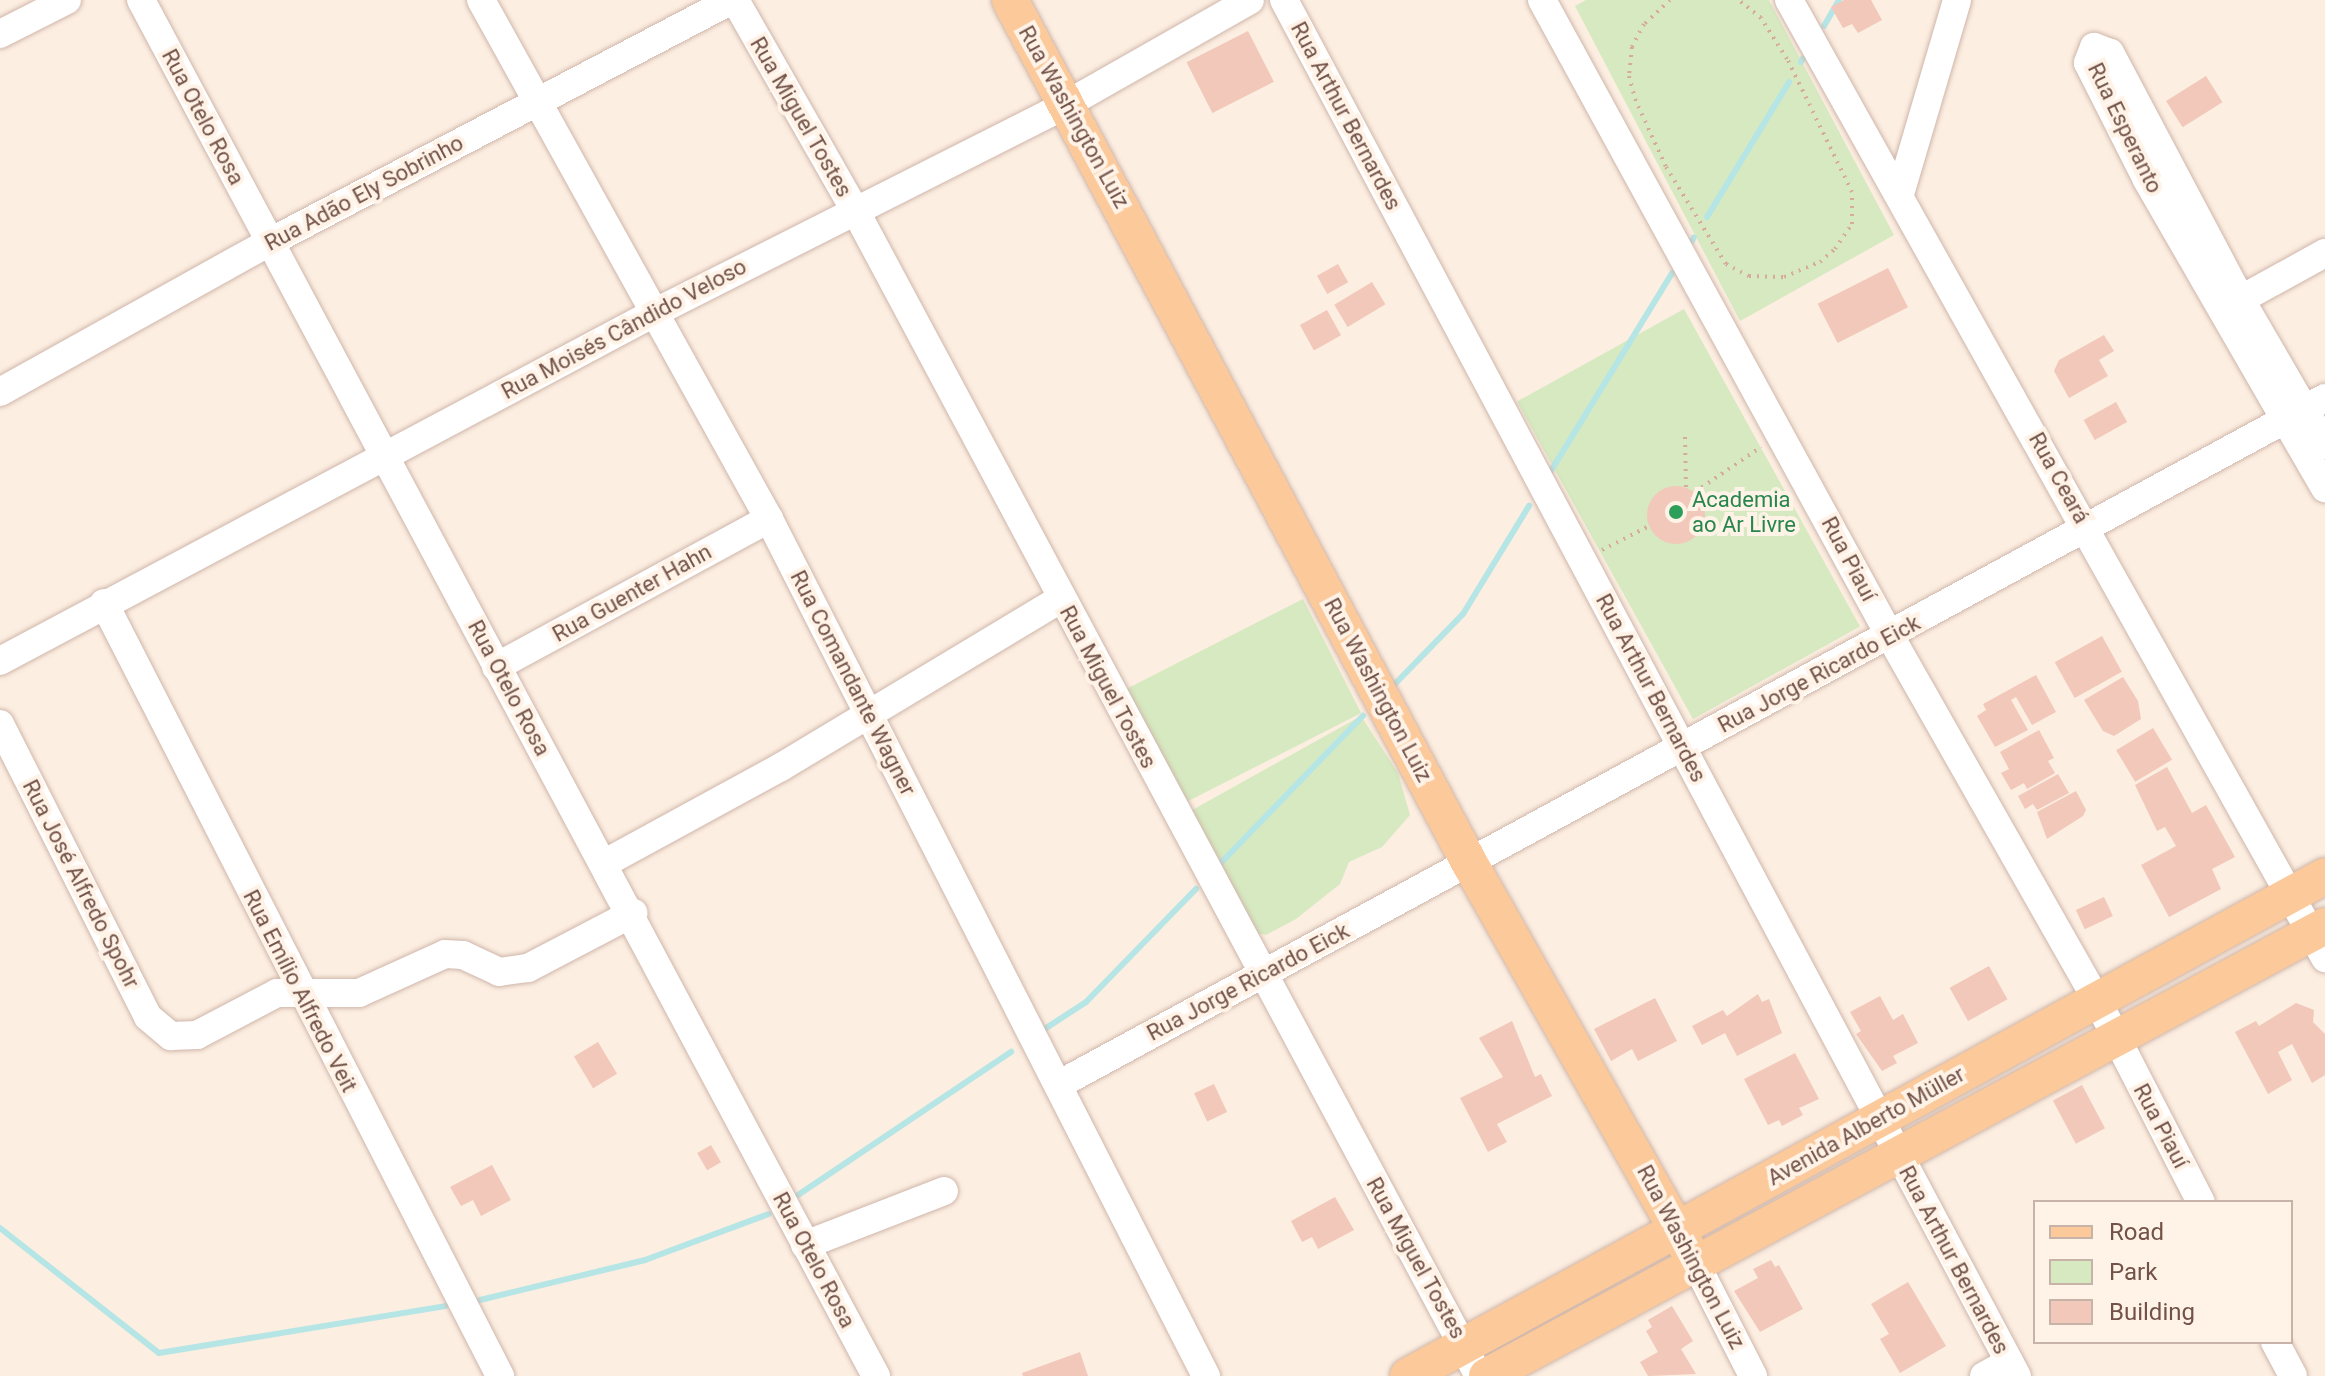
<!DOCTYPE html>
<html>
<head>
<meta charset="utf-8">
<style>
	body { margin:0 }
	#map { position:relative; width:2325px; height:1376px; overflow:hidden; background:#fceee1; font-family:Roboto,sans-serif }
	div>[style] { position:absolute }
	[style*='--x'] { left:calc(var(--x)*1px); top:calc(var(--y)*1px); width:calc(var(--w)*1px); rotate:calc(var(--a)*1deg) }
	.green>* { inset:0; background:#d6e9c0; transform-origin:0 0 }
	.stream>* { height:6px; margin:-3px; padding:0 3px; transform-origin:3px; border-radius:3px; background:#b6e5e5 }
	.building>* { inset:0; background:#f1c8b9; transform-origin:0 0 }
	.round { border-radius:50% }
	.path>* { height:4px; margin-top:-2px; transform-origin:0; background:repeating-linear-gradient(90deg,#d6ab9d 0 2px,transparent 0 8px) }
	.roads { filter:drop-shadow(0 0 2px #cfb6ab) drop-shadow(0 0 2px #cfb6ab) }
	.minor>* { height:28px; margin:-14px; padding:0 14px; transform-origin:14px; border-radius:14px; background:#fff }
	.major>* { height:36px; margin:-18px; padding:0 18px; transform-origin:18px; border-radius:18px; background:#fbc99a }
	.dots>* { width:22px; height:22px; translate:-50% -50%; box-sizing:border-box; border:4px solid #fff3e8; border-radius:50% }
	span { translate:-50% -50%; white-space:nowrap; text-align:center; line-height:1.15; -webkit-text-stroke:8px #fff3e8; paint-order:stroke }
	.street-label { font-size:22px; color:#735248 }
	.leisure-label { font-size:22px; color:#27864d }
	.left { translate:0 -50%; text-align:left }
	.legend { position:absolute; left:2033px; top:1200px; width:260px; height:144px; box-sizing:border-box; background:#fff3e8; border:2px solid #c7b3a8; margin:0; padding:10px 14px; list-style:none; font-size:24px; color:#735248 }
	.legend li { display:flex; align-items:center; gap:16px; height:40px }
	.legend b { width:40px; border:2px solid #c7b3a8 }
</style>
</head>
<body>
<div id="map">
	<div class="green">
		<div style="clip-path:polygon(1586px 0,1769px 0,1894px 235px,1740px 321px,1575px 6px)"></div>
		<div style="left:1684px;top:309px;width:363px;height:191px;rotate:61deg"></div>
		<div style="left:1303px;top:599px;width:128px;height:200px;rotate:63deg"></div>
		<div style="clip-path:polygon(1361px 716px,1398px 773px,1410px 815px,1382px 847px,1349px 862px,1340px 884px,1296px 919px,1266px 935px,1248px 931px,1187px 813px)"></div>
	</div>
	<div class="stream">
		<div style="--x:1824;--y:26;--w:30;--a:-60"></div>
		<div style="--x:1801;--y:62;--w:4;--a:-63"></div>
		<div style="--x:1707;--y:217;--w:158;--a:-58.7"></div>
		<div style="--x:1692;--y:241;--w:4;--a:-63"></div>
		<div style="--x:1549;--y:474;--w:236;--a:-58.5"></div>
		<div style="--x:1391;--y:688;--w:103;--a:-45.8"></div>
		<div style="--x:1463;--y:614;--w:127;--a:-58.6"></div>
		<div style="--x:1215;--y:869;--w:213;--a:-46"></div>
		<div style="--x:1040;--y:1032;--w:55;--a:-33.1"></div>
		<div style="--x:1086;--y:1002;--w:158;--a:-45.8"></div>
		<div style="--x:798;--y:1195;--w:257;--a:-33.9"></div>
		<div style="--x:0;--y:1228;--w:202;--a:38.2"></div>
		<div style="--x:159;--y:1353;--w:290;--a:-9.3"></div>
		<div style="--x:480;--y:1300;--w:170;--a:-13.6"></div>
		<div style="--x:645;--y:1260;--w:132;--a:-20.4"></div>
	</div>
	<div class="building">
		<div style="clip-path:polygon(1844px 0,1871px 0,1882px 20px,1858px 33px,1852px 24px,1843px 28px,1831px 7px)"></div>
		<div style="left:1248px;top:31px;width:57px;height:69px;rotate:63deg"></div>
		<div style="left:2206px;top:76px;width:31px;height:47px;rotate:58deg"></div>
		<div style="left:1338px;top:264px;width:21px;height:24px;rotate:61deg"></div>
		<div style="left:1888px;top:268px;width:44px;height:79px;rotate:63deg"></div>
		<div style="left:1372px;top:282px;width:26px;height:44px;rotate:59deg"></div>
		<div style="left:1327px;top:310px;width:29px;height:31px;rotate:61deg"></div>
		<div style="clip-path:polygon(2104px 335px,2114px 351px,2099px 360px,2108px 376px,2069px 398px,2054px 371px,2059px 360px)"></div>
		<div style="left:2116px;top:402px;width:23px;height:37px;rotate:61deg"></div>
		<div class="round" style="left:1647px;top:486px;width:58px;height:58px"></div>
		<div style="left:2102px;top:636px;width:41px;height:54px;rotate:61deg"></div>
		<div style="clip-path:polygon(2036px 675px,2056px 712px,2032px 725px,2016px 697px,2011px 700px,2028px 730px,1995px 747px,1977px 716px,1986px 710px,1983px 704px)"></div>
		<div style="clip-path:polygon(2123px 677px,2138px 701px,2141px 719px,2114px 736px,2103px 731px,2084px 700px)"></div>
		<div style="left:2153px;top:728px;width:37px;height:43px;rotate:59deg"></div>
		<div style="clip-path:polygon(2039px 730px,2054px 758px,2048px 761px,2055px 773px,2027px 789px,2024px 783px,2011px 790px,2001px 773px,2009px 769px,2000px 752px)"></div>
		<div style="clip-path:polygon(2167px 767px,2192px 813px,2206px 805px,2235px 857px,2212px 869px,2221px 889px,2169px 917px,2141px 865px,2176px 846px,2165px 827px,2157px 831px,2135px 785px)"></div>
		<div style="clip-path:polygon(2058px 774px,2069px 793px,2037px 810px,2033px 804px,2025px 809px,2018px 796px)"></div>
		<div style="clip-path:polygon(2076px 791px,2086px 810px,2083px 816px,2047px 839px,2037px 812px)"></div>
		<div style="left:2104px;top:897px;width:21px;height:31px;rotate:65deg"></div>
		<div style="left:1989px;top:966px;width:38px;height:45px;rotate:61deg"></div>
		<div style="clip-path:polygon(1758px 994px,1762px 1002px,1769px 999px,1782px 1033px,1737px 1056px,1725px 1033px,1702px 1045px,1692px 1026px,1723px 1010px,1727px 1016px)"></div>
		<div style="clip-path:polygon(1880px 996px,1893px 1020px,1903px 1014px,1918px 1043px,1893px 1056px,1897px 1063px,1882px 1071px,1856px 1034px,1861px 1031px,1850px 1012px)"></div>
		<div style="clip-path:polygon(1655px 998px,1677px 1041px,1638px 1061px,1632px 1049px,1611px 1061px,1594px 1029px)"></div>
		<div style="clip-path:polygon(2296px 1003px,2314px 1010px,2313px 1022px,2325px 1034px,2325px 1075px,2312px 1083px,2292px 1044px,2278px 1052px,2292px 1080px,2268px 1094px,2235px 1032px,2256px 1021px,2259px 1026px)"></div>
		<div style="clip-path:polygon(1512px 1021px,1535px 1077px,1541px 1074px,1552px 1096px,1497px 1124px,1507px 1142px,1488px 1152px,1460px 1098px,1503px 1077px,1479px 1038px)"></div>
		<div style="left:598px;top:1042px;width:37px;height:28px;rotate:59deg"></div>
		<div style="clip-path:polygon(1795px 1053px,1819px 1099px,1799px 1108px,1803px 1115px,1782px 1126px,1779px 1120px,1768px 1125px,1744px 1079px)"></div>
		<div style="left:1214px;top:1084px;width:31px;height:22px;rotate:65deg"></div>
		<div style="left:2082px;top:1085px;width:49px;height:33px;rotate:62deg"></div>
		<div style="left:711px;top:1145px;width:20px;height:16px;rotate:60deg"></div>
		<div style="clip-path:polygon(492px 1165px,511px 1200px,481px 1216px,473px 1200px,461px 1206px,450px 1187px)"></div>
		<div style="clip-path:polygon(1335px 1197px,1354px 1230px,1318px 1249px,1312px 1237px,1302px 1242px,1291px 1221px)"></div>
		<div style="clip-path:polygon(1771px 1260px,1775px 1267px,1779px 1265px,1803px 1309px,1760px 1332px,1734px 1291px,1758px 1278px,1753px 1269px)"></div>
		<div style="clip-path:polygon(1908px 1282px,1946px 1346px,1900px 1373px,1880px 1339px,1889px 1334px,1871px 1304px)"></div>
		<div style="clip-path:polygon(1672px 1306px,1693px 1341px,1681px 1349px,1696px 1374px,1648px 1376px,1640px 1362px,1658px 1352px,1646px 1331px,1652px 1327px,1648px 1320px)"></div>
		<div style="clip-path:polygon(1080px 1352px,1088px 1376px,1023px 1376px,1022px 1373px)"></div>
	</div>
	<div class="path">
		<div style="--x:1670;--y:0;--w:35;--a:137"></div>
		<div style="--x:1644;--y:24;--w:26;--a:118"></div>
		<div style="--x:1632;--y:47;--w:29;--a:96"></div>
		<div style="--x:1629;--y:76;--w:24;--a:75"></div>
		<div style="--x:1635;--y:99;--w:75;--a:65.5"></div>
		<div style="--x:1666;--y:167;--w:114;--a:58.3"></div>
		<div style="--x:1726;--y:264;--w:26;--a:28"></div>
		<div style="--x:1749;--y:276;--w:35;--a:2"></div>
		<div style="--x:1784;--y:277;--w:39;--a:-23"></div>
		<div style="--x:1820;--y:262;--w:20;--a:-41"></div>
		<div style="--x:1835;--y:249;--w:30;--a:-56"></div>
		<div style="--x:1852;--y:224;--w:32;--a:-90"></div>
		<div style="--x:1852;--y:192;--w:148;--a:-116"></div>
		<div style="--x:1787;--y:59;--w:49;--a:-122.4"></div>
		<div style="--x:1761;--y:18;--w:28;--a:-141"></div>
		<div style="--x:1685;--y:437;--w:50;--a:88.9"></div>
		<div style="--x:1695;--y:492;--w:80;--a:-34.3"></div>
		<div style="--x:1602;--y:550;--w:53;--a:-27.1"></div>
	</div>
	<div class="roads">
		<div class="minor">
			<div style="--x:141;--y:0;--w:1560;--a:61.89"></div>
			<div style="--x:481;--y:0;--w:594;--a:60.97"></div>
			<div style="--x:769;--y:519;--w:962;--a:62.98"></div>
			<div style="--x:735;--y:0;--w:242;--a:60.3"></div>
			<div style="--x:855;--y:210;--w:1322;--a:61.85"></div>
			<div style="--x:1284;--y:0;--w:1559;--a:61.96"></div>
			<div style="--x:1542;--y:0;--w:725;--a:61.31"></div>
			<div style="--x:1890;--y:636;--w:417;--a:60.4"></div>
			<div style="--x:2096;--y:998;--w:229;--a:62.8"></div>
			<div style="--x:1789;--y:0;--w:1098;--a:60.77"></div>
			<div style="--x:0;--y:34;--w:75;--a:-26.9"></div>
			<div style="--x:1900;--y:194;--w:202;--a:-73.6"></div>
			<div style="--x:2227;--y:307;--w:112;--a:-28.9"></div>
			<div style="--x:0;--y:392;--w:309;--a:-29.1"></div>
			<div style="--x:270;--y:242;--w:522;--a:-27.65"></div>
			<div style="--x:2325;--y:445;--w:168;--a:-120.1"></div>
			<div style="--x:2241;--y:300;--w:280;--a:-117.9"></div>
			<div style="--x:2110;--y:53;--w:17;--a:-159"></div>
			<div style="--x:2094;--y:47;--w:17;--a:111"></div>
			<div style="--x:2088;--y:63;--w:131;--a:63.2"></div>
			<div style="--x:2147;--y:180;--w:356;--a:60"></div>
			<div style="--x:104;--y:603;--w:869;--a:62.87"></div>
			<div style="--x:0;--y:661;--w:739;--a:-28.02"></div>
			<div style="--x:652;--y:314;--w:467;--a:-26.8"></div>
			<div style="--x:1069;--y:103;--w:208;--a:-29.6"></div>
			<div style="--x:496;--y:667;--w:311;--a:-28.5"></div>
			<div style="--x:0;--y:724;--w:328;--a:63.2"></div>
			<div style="--x:148;--y:1017;--w:30;--a:40"></div>
			<div style="--x:171;--y:1036;--w:26;--a:-2"></div>
			<div style="--x:197;--y:1035;--w:90;--a:-27.7"></div>
			<div style="--x:277;--y:993;--w:82;--a:0"></div>
			<div style="--x:359;--y:993;--w:94;--a:-24.4"></div>
			<div style="--x:445;--y:954;--w:18;--a:3"></div>
			<div style="--x:463;--y:955;--w:40;--a:25"></div>
			<div style="--x:499;--y:972;--w:29;--a:-8"></div>
			<div style="--x:528;--y:968;--w:119;--a:-27.6"></div>
			<div style="--x:605;--y:863;--w:200;--a:-28.6"></div>
			<div style="--x:781;--y:767;--w:327;--a:-31"></div>
			<div style="--x:1058;--y:1085;--w:1441;--a:-28.47"></div>
			<div style="--x:805;--y:1245;--w:149;--a:-21.2"></div>
			<div style="--x:1695;--y:1262;--w:128;--a:63"></div>
			<div style="--x:2275;--y:1342;--w:38;--a:62"></div>
			<div style="--x:1984;--y:1376;--w:29;--a:-29"></div>
		</div>
		<div class="major">
			<div style="--x:1010;--y:0;--w:979;--a:61.97"></div>
			<div style="--x:1470;--y:864;--w:457;--a:60.5"></div>
			<div style="--x:1408;--y:1376;--w:1044;--a:-28.6"></div>
			<div style="--x:1487;--y:1376;--w:951;--a:-28.24"></div>
		</div>
	</div>
	<div class="dots">
		<div style="left:1676px;top:512px;background:#2e9e5b"></div>
	</div>
	<div class="street-label">
		<span style="left:1346px;top:116px;rotate:62deg">Rua Arthur Bernardes</span>
		<span style="left:203px;top:117px;rotate:62deg">Rua Otelo Rosa</span>
		<span style="left:801px;top:117px;rotate:60deg">Rua Miguel Tostes</span>
		<span style="left:1074px;top:117px;rotate:61deg">Rua Washington Luiz</span>
		<span style="left:2125px;top:128px;rotate:64deg">Rua Esperanto</span>
		<span style="left:364px;top:193px;rotate:-28deg">Rua Adão Ely Sobrinho</span>
		<span style="left:624px;top:329px;rotate:-28deg">Rua Moisés Cândido Veloso</span>
		<span style="left:2059px;top:478px;rotate:61deg">Rua Ceará</span>
		<span style="left:1849px;top:559px;rotate:62deg">Rua Piauí</span>
		<span style="left:632px;top:593px;rotate:-29deg">Rua Guenter Hahn</span>
		<span style="left:1819px;top:674px;rotate:-28deg">Rua Jorge Ricardo Eick</span>
		<span style="left:853px;top:683px;rotate:63deg">Rua Comandante Wagner</span>
		<span style="left:1108px;top:687px;rotate:62deg">Rua Miguel Tostes</span>
		<span style="left:509px;top:688px;rotate:62deg">Rua Otelo Rosa</span>
		<span style="left:1651px;top:688px;rotate:62deg">Rua Arthur Bernardes</span>
		<span style="left:1378px;top:690px;rotate:62deg">Rua Washington Luiz</span>
		<span style="left:81px;top:884px;rotate:63deg">Rua José Alfredo Spohr</span>
		<span style="left:1248px;top:982px;rotate:-28deg">Rua Jorge Ricardo Eick</span>
		<span style="left:300px;top:991px;rotate:63deg">Rua Emílio Alfredo Veit</span>
		<span style="left:1866px;top:1126px;rotate:-29deg">Avenida Alberto Müller</span>
		<span style="left:2161px;top:1126px;rotate:62deg">Rua Piauí</span>
		<span style="left:1691px;top:1257px;rotate:62deg">Rua Washington Luiz</span>
		<span style="left:1416px;top:1258px;rotate:61deg">Rua Miguel Tostes</span>
		<span style="left:814px;top:1260px;rotate:62deg">Rua Otelo Rosa</span>
		<span style="left:1954px;top:1260px;rotate:62deg">Rua Arthur Bernardes</span>
	</div>
	<div class="leisure-label">
		<span class="left" style="left:1692px;top:512px">Academia<br>ao Ar Livre</span>
	</div>
	<ul class="legend">
	<li><b style="height:10px;background:#fbc99a"></b>Road</li>
	<li><b style="height:22px;background:#d6e9c0"></b>Park</li>
	<li><b style="height:22px;background:#f1c8b9"></b>Building</li>
	</ul>
</div>
</body>
</html>
